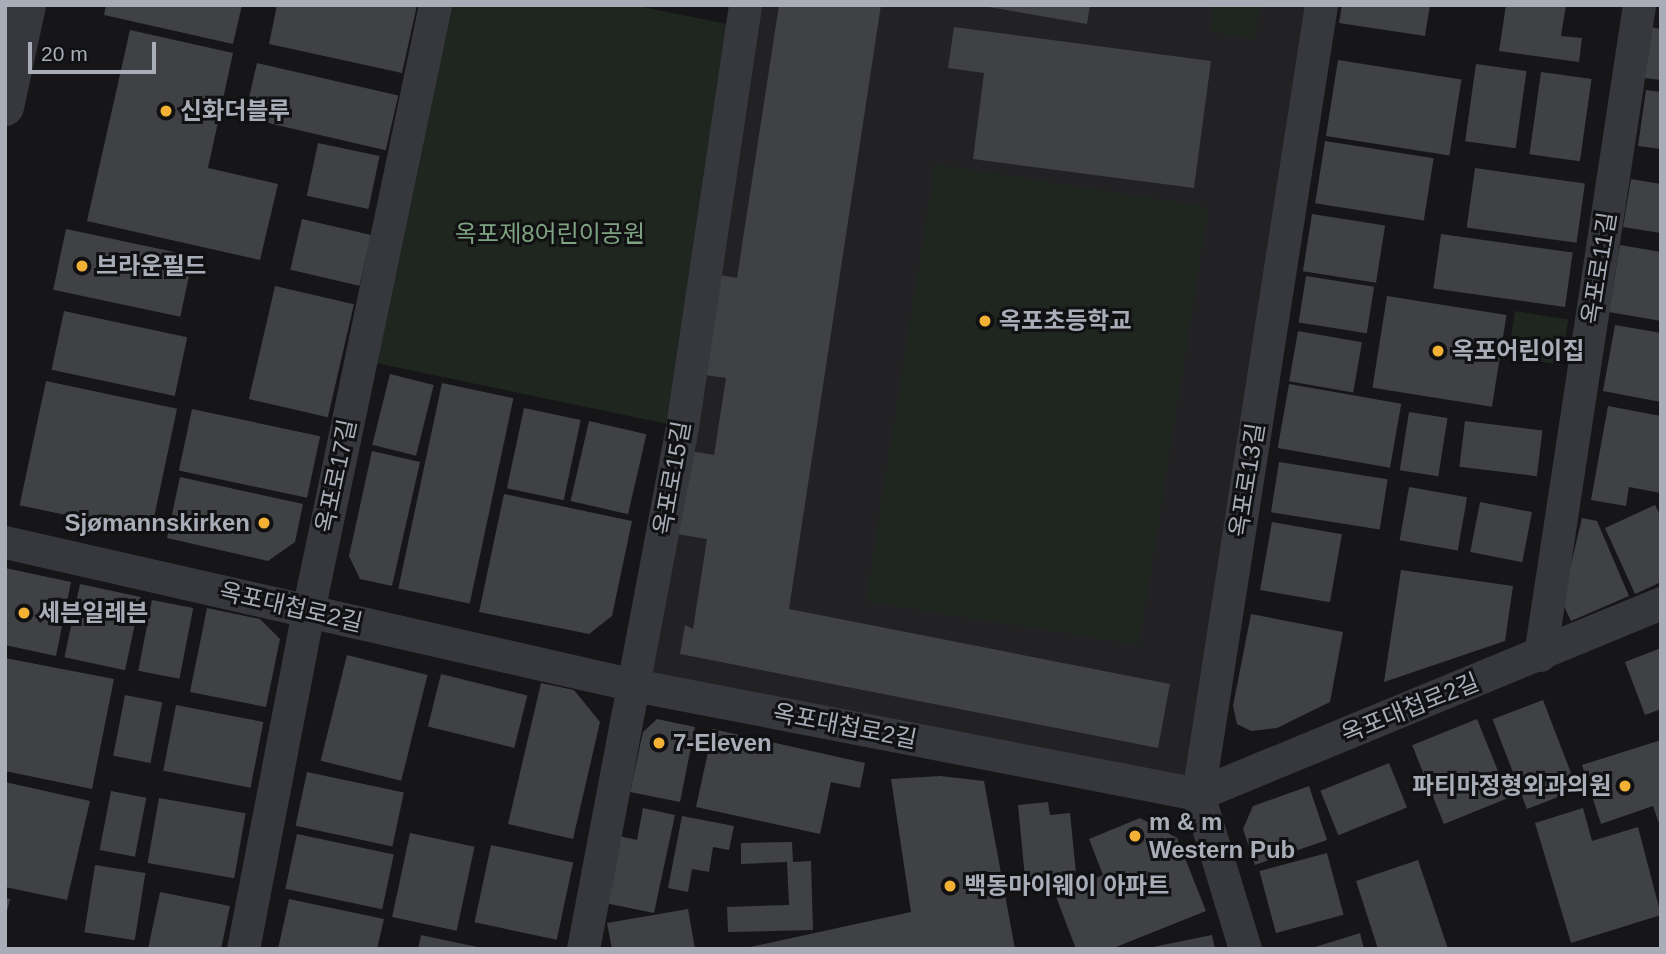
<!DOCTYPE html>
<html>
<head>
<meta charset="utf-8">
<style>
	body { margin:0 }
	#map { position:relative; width:1666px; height:954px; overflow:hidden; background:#161618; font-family:Arial,"Noto Sans KR",sans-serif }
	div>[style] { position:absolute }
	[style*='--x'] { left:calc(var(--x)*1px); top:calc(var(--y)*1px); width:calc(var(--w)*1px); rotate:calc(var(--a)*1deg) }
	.built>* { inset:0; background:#222225 }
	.green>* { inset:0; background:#1e261f; transform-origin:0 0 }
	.building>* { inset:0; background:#404145; transform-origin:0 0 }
	.minor>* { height:33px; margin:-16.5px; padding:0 16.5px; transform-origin:16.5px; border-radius:16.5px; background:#37383d }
	.tertiary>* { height:38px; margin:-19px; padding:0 19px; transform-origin:19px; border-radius:19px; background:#37383d }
	.dots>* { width:19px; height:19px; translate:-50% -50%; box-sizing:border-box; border:4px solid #111113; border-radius:50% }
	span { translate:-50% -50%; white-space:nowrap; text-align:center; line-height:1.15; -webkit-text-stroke:6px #111113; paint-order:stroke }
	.poi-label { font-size:24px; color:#a8adb8; font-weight:700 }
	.left { translate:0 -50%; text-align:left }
	.right { translate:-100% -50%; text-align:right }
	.park-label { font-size:24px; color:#7fa381 }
	.street-label { font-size:24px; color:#a8adb8 }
	.frame { position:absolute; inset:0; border:7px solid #a8adb8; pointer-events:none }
	.scale { position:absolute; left:28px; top:42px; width:128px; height:32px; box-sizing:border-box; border:4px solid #a8adb8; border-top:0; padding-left:9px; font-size:21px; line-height:24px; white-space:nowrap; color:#a8adb8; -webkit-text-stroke:5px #111113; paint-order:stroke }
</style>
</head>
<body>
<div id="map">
	<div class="built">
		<div style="clip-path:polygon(745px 5px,1321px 5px,1198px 794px,634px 685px)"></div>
	</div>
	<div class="green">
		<div style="clip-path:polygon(435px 5px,632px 5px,742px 27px,682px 427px,361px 360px)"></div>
		<div style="clip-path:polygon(1214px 5px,1260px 5px,1255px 39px,1210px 32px)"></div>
		<div style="left:935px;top:164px;width:277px;height:443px;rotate:9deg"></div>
		<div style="left:1515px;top:311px;width:54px;height:46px;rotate:9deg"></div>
	</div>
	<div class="building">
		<div style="clip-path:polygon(106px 5px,242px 5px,233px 44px,104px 15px)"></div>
		<div style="clip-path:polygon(277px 5px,417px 5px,402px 73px,269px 44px)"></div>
		<div style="clip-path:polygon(779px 5px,881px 5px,789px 609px,1170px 684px,1158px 748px,680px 654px,685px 625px,693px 629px,707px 539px,677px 534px,690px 451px,714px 455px,726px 378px,705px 375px,720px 275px,737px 278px)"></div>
		<div style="clip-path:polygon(977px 5px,1090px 5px,1087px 24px)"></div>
		<div style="clip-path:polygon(1342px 5px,1430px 5px,1425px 36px,1339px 23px)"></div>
		<div style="clip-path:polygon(1506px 5px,1566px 5px,1561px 36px,1582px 38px,1579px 62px,1499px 51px)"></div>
		<div style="clip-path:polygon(954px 27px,1211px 61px,1194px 188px,973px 159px,984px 73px,948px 68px)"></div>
		<div style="clip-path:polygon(1651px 27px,1661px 29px,1661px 80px,1644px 78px)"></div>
		<div style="clip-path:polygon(130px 30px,233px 53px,208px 168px,278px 184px,260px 260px,87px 221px)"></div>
		<div style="left:1338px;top:60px;width:125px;height:77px;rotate:9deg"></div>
		<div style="left:257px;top:63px;width:145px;height:56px;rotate:13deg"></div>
		<div style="left:1476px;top:64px;width:51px;height:78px;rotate:8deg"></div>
		<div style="left:1541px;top:72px;width:51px;height:83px;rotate:8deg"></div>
		<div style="clip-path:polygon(1646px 90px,1661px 92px,1661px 149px,1638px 146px)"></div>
		<div style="left:1325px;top:141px;width:110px;height:63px;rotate:9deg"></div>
		<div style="left:318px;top:143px;width:63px;height:54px;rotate:12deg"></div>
		<div style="left:1475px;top:168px;width:111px;height:60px;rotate:8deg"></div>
		<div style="clip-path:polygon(1631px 179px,1661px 184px,1661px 233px,1623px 227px)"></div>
		<div style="left:1312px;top:214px;width:74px;height:58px;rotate:9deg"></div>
		<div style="left:302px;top:219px;width:71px;height:52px;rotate:13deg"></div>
		<div style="left:66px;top:229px;width:130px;height:62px;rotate:12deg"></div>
		<div style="left:1441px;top:234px;width:133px;height:55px;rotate:8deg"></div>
		<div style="clip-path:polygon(1620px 245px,1661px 252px,1661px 321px,1609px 312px)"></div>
		<div style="left:1306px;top:276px;width:69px;height:47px;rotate:9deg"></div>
		<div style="left:275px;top:286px;width:81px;height:116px;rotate:13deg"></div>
		<div style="left:1387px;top:296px;width:121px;height:93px;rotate:9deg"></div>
		<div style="left:64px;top:311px;width:126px;height:60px;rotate:12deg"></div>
		<div style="clip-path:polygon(1615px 325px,1661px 333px,1661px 402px,1603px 391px)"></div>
		<div style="left:1298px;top:331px;width:65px;height:51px;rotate:10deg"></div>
		<div style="left:390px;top:374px;width:45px;height:73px;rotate:14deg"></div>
		<div style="left:46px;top:381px;width:134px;height:127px;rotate:12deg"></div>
		<div style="left:442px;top:383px;width:73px;height:210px;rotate:12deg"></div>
		<div style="left:1289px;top:384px;width:114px;height:65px;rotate:10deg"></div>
		<div style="clip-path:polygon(1608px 406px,1661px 416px,1661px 493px,1629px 487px,1626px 506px,1591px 500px)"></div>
		<div style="left:524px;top:408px;width:58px;height:82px;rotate:12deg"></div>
		<div style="left:192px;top:409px;width:131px;height:63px;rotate:12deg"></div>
		<div style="left:1409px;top:412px;width:39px;height:59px;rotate:9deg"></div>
		<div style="left:589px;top:421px;width:59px;height:82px;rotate:13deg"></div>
		<div style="left:1465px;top:421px;width:78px;height:46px;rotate:7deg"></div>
		<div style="clip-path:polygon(372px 451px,420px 462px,392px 586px,360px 579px,349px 556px)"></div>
		<div style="left:1279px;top:462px;width:110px;height:51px;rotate:9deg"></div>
		<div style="clip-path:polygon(180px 477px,303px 504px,295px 542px,268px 561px,167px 538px)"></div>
		<div style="left:1409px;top:487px;width:59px;height:54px;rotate:10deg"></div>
		<div style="clip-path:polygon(504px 494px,632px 521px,612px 616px,589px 634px,479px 612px)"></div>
		<div style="left:1480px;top:502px;width:53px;height:51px;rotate:11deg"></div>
		<div style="clip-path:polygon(1655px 505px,1661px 517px,1661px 582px,1635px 594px,1605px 528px)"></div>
		<div style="clip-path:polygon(1582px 518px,1597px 521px,1629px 596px,1571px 621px,1562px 602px)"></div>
		<div style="left:1272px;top:522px;width:71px;height:69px;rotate:10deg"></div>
		<div style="clip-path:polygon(5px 568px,71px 582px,56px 656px,5px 645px)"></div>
		<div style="clip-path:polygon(1401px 570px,1513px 586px,1505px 641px,1384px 682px)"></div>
		<div style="left:80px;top:584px;width:62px;height:75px;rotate:12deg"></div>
		<div style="left:152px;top:600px;width:42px;height:72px;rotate:11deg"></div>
		<div style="clip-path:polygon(207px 608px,260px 619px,280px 639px,266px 707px,190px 692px)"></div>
		<div style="clip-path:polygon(1251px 614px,1343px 632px,1330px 702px,1277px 728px,1251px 731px,1237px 724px,1233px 706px)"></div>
		<div style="clip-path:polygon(1661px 648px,1661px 709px,1645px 715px,1625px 662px)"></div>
		<div style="left:347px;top:655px;width:83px;height:109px;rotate:14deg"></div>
		<div style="clip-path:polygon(5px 658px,114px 679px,92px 789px,5px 771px)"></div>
		<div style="left:441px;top:674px;width:89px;height:54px;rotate:14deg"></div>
		<div style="clip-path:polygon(541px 683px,574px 690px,600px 722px,573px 839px,508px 824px)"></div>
		<div style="left:125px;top:695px;width:38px;height:62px;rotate:11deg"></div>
		<div style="left:1543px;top:700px;width:96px;height:54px;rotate:69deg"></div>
		<div style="left:176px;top:705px;width:89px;height:67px;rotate:11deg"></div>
		<div style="clip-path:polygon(657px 719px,695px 727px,680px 802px,630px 792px,643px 732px)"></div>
		<div style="left:1477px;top:719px;width:85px;height:70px;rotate:68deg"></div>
		<div style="clip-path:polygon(713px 729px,865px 763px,860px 788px,831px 782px,820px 834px,696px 807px)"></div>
		<div style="clip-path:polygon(1661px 740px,1661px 829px,1653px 806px,1601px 824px,1582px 765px)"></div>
		<div style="left:1389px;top:763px;width:48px;height:74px;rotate:68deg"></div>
		<div style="left:307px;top:772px;width:99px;height:55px;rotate:12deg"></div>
		<div style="clip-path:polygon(940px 776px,984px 781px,1015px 949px,741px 949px,911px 912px,891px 779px)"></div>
		<div style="clip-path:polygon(5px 782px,90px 801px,67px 900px,5px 887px)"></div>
		<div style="clip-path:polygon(1309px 786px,1327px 840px,1255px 865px,1243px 829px,1253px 806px)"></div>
		<div style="left:111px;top:791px;width:36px;height:60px;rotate:11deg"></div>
		<div style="left:159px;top:798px;width:88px;height:66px;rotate:10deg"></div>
		<div style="clip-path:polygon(1048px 802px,1050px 815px,1070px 813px,1076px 873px,1025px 878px,1018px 805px)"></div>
		<div style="clip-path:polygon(643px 808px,675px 815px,654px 913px,605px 903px,619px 836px,637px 840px)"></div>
		<div style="clip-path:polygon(1583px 808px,1592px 841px,1638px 827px,1661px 915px,1571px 943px,1535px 823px)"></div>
		<div style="clip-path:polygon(682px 816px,734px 826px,729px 850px,713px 847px,709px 872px,692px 869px,688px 892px,668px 888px)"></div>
		<div style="clip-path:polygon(1140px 818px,1177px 838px,1206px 911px,1111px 949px,1076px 949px,1055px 894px,1103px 875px,1089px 839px)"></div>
		<div style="left:410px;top:833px;width:66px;height:86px;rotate:12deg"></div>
		<div style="left:297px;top:834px;width:99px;height:56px;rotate:12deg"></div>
		<div style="clip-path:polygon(792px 842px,793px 862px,811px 861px,813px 930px,728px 932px,727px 907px,789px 905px,787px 862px,741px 864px,741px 843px)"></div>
		<div style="left:491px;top:845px;width:84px;height:79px;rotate:12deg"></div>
		<div style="left:1327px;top:853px;width:64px;height:70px;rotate:75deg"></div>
		<div style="clip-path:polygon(1418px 860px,1448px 949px,1378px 949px,1356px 881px)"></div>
		<div style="left:95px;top:865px;width:51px;height:68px;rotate:9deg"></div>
		<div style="clip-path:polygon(160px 892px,230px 906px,221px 949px,148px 949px)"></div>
		<div style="clip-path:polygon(5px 898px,10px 899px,6px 915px,5px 915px)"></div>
		<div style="clip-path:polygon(289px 899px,384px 919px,377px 949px,278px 949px)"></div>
		<div style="clip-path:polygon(688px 909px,695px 949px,612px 949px,607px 923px)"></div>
		<div style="clip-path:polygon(1360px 933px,1364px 949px,1312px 949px,1312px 948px)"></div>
		<div style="clip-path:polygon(421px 935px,482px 948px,482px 949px,418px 949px)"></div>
		<div style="clip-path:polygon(1212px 935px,1215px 949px,1148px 949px,1148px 948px)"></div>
	</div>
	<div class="minor">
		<div style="--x:5;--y:542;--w:645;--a:12.81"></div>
		<div style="--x:634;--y:685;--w:574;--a:10.94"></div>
		<div style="--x:1198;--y:794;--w:501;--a:-22.42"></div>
		<div style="--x:1540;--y:655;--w:657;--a:-81.34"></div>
		<div style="--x:243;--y:949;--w:344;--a:-79.1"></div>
		<div style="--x:308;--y:611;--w:619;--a:-78.16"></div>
		<div style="--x:583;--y:949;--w:531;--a:-79.26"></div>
		<div style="--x:682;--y:427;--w:427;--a:-81.5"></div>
		<div style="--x:1245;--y:949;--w:162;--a:-106.9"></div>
		<div style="--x:1198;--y:794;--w:799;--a:-81.14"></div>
	</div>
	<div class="tertiary">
		<div style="--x:5;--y:107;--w:104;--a:-77.8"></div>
	</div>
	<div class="dots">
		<div style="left:166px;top:111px;background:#f2b134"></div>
		<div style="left:82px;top:266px;background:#f2b134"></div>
		<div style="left:985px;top:321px;background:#f2b134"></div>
		<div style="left:1438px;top:351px;background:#f2b134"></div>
		<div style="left:264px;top:523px;background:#f2b134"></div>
		<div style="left:24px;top:613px;background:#f2b134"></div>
		<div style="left:659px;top:743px;background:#f2b134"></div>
		<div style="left:1625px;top:786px;background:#f2b134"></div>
		<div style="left:1135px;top:836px;background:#f2b134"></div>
		<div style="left:950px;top:886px;background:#f2b134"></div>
	</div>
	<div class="poi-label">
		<span class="left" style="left:180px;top:111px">신화더블루</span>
		<span class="left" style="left:96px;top:266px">브라운필드</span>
		<span class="left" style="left:999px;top:321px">옥포초등학교</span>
		<span class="left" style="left:1452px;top:351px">옥포어린이집</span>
		<span class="right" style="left:250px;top:523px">Sjømannskirken</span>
		<span class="left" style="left:38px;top:613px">세븐일레븐</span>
		<span class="left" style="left:673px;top:743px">7-Eleven</span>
		<span class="right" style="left:1611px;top:786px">파티마정형외과의원</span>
		<span class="left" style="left:1149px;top:836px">m &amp; m<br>Western Pub</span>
		<span class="left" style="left:964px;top:886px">백동마이웨이 아파트</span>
	</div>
	<div class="park-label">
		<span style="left:550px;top:234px">옥포제8어린이공원</span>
	</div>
	<div class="street-label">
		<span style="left:1599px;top:268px;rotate:-81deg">옥포로11길</span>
		<span style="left:336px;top:476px;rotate:-78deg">옥포로17길</span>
		<span style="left:672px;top:478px;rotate:-80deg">옥포로15길</span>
		<span style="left:1247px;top:480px;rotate:-81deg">옥포로13길</span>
		<span style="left:291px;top:607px;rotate:13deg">옥포대첩로2길</span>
		<span style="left:1410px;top:708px;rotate:-22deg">옥포대첩로2길</span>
		<span style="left:845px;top:726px;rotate:11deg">옥포대첩로2길</span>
	</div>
	<div class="frame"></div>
	<div class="scale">20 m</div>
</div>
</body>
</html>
